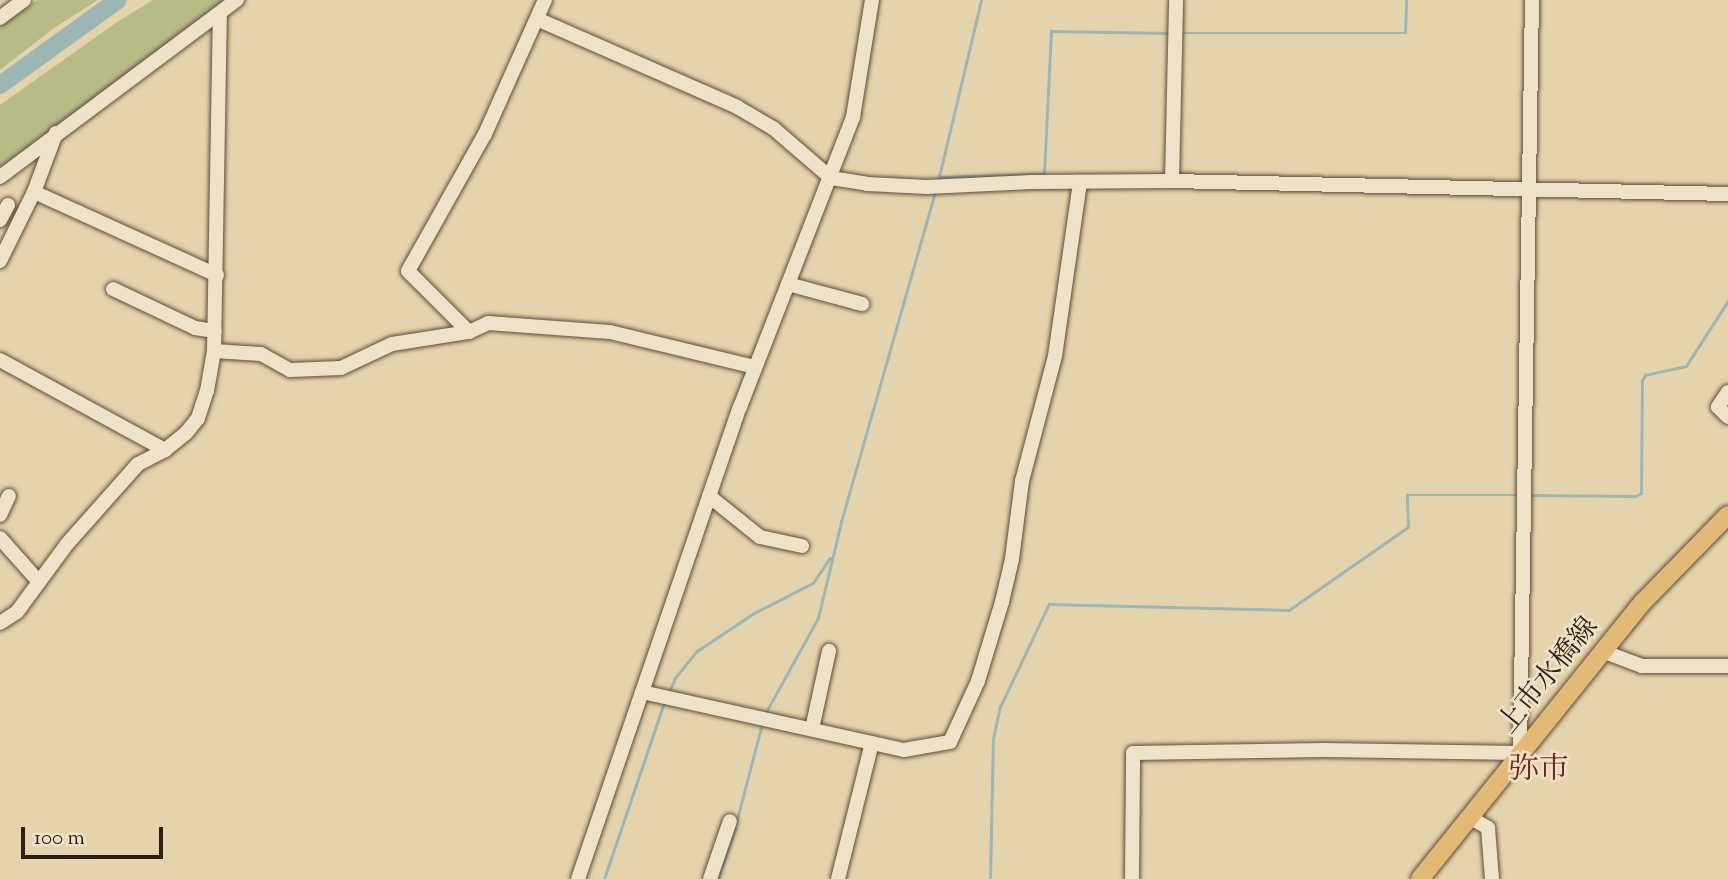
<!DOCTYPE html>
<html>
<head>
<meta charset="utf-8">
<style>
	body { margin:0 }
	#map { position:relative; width:1728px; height:879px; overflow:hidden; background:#e5d4ab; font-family:"Sorts Mill Goudy","Noto Serif JP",serif }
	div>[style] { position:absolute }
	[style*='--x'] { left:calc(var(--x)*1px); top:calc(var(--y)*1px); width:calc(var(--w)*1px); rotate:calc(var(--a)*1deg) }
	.green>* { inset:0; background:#b7bc87 }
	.stream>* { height:2.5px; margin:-1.25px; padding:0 1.25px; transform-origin:1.25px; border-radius:1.25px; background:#9cb5b5 }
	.river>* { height:18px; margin:-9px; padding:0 9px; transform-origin:9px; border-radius:9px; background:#9cb5b5 }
	.roads { filter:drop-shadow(0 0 2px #5c4c3b) drop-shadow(0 0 2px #5c4c3b) }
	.minor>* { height:14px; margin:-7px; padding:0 7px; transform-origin:7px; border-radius:7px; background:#eee3c8 }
	.major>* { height:18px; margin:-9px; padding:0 9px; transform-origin:9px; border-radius:9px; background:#e2ba76 }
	span { translate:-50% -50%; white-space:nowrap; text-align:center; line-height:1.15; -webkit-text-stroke:5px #eee3c8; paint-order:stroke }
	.street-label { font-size:28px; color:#2e1e16 }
	.neighbourhood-label { font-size:30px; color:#7a1f14 }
	.scale { position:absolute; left:21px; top:827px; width:142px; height:32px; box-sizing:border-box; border:4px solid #2e1e16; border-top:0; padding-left:9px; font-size:21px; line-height:24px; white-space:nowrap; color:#2e1e16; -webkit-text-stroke:5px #eee3c8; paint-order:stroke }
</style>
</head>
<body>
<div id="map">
	<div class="green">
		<div style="clip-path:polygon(37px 0,98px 0,54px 28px,0 70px,0 27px)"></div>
		<div style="clip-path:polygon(153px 0,227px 0,0 169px,0 105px,117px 22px)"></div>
	</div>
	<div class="stream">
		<div style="--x:1179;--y:33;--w:226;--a:0"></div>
		<div style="--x:1405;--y:33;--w:33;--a:-88"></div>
		<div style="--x:940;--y:177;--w:104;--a:-1.7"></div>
		<div style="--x:1044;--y:174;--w:143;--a:-87.2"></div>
		<div style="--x:1051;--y:31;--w:118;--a:1"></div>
		<div style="--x:938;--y:181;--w:186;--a:-76.6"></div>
		<div style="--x:1529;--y:495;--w:107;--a:0.5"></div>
		<div style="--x:1636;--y:496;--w:6;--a:-31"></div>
		<div style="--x:1641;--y:493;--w:112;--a:-89.5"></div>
		<div style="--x:1642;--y:381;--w:7;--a:-63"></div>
		<div style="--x:1645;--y:375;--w:42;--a:-12.4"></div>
		<div style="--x:1686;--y:366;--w:77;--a:-57.1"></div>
		<div style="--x:668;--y:694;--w:17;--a:-66"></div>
		<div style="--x:675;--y:678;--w:35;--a:-51"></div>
		<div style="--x:697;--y:651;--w:69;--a:-33.7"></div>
		<div style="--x:754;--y:613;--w:66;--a:-27"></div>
		<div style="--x:813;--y:583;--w:30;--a:-56"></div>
		<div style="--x:765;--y:714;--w:110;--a:-61.1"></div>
		<div style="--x:818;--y:618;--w:99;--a:-76.5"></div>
		<div style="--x:841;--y:522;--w:344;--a:-74.1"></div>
		<div style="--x:736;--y:823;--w:102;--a:-75.3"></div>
		<div style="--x:604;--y:879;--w:186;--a:-71.2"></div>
		<div style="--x:718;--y:879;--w:53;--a:-71.2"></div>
		<div style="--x:990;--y:879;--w:140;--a:-88.8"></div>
		<div style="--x:993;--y:739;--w:33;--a:-78"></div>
		<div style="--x:1000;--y:707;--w:114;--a:-64.6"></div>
		<div style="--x:1049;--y:604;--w:240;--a:1.4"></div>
		<div style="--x:1289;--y:610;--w:145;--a:-34.9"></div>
		<div style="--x:1408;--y:527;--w:32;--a:-92"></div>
		<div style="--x:1407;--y:495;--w:112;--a:0"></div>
	</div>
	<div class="river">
		<div style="--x:0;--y:85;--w:145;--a:-35.8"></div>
	</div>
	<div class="roads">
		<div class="minor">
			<div style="--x:0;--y:18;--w:30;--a:-37"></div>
			<div style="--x:537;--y:19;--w:219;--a:23.7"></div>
			<div style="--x:737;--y:107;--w:42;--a:30.3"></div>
			<div style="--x:773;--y:128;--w:77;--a:40.8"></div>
			<div style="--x:831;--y:178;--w:36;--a:9"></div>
			<div style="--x:867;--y:184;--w:60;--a:2.9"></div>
			<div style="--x:927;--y:187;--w:105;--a:-2.7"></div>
			<div style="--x:1032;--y:182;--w:140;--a:-0.4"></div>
			<div style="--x:1172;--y:181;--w:556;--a:1.34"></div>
			<div style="--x:0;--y:177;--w:296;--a:-36.8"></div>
			<div style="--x:1172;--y:181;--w:181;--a:-88.7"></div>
			<div style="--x:34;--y:192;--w:201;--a:24.4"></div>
			<div style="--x:0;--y:220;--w:17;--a:-62"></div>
			<div style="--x:0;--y:261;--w:77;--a:-63.8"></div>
			<div style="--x:34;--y:192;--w:63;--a:-69.6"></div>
			<div style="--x:788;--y:284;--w:77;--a:15.1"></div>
			<div style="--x:113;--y:289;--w:91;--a:25.4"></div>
			<div style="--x:195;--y:328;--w:20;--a:9"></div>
			<div style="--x:469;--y:332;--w:86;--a:-135"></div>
			<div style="--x:408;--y:271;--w:157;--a:-60.7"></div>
			<div style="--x:485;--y:134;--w:147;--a:-65.9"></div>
			<div style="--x:214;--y:351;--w:47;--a:3.7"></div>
			<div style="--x:261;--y:354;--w:33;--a:29"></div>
			<div style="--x:290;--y:370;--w:51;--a:-2.2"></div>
			<div style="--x:341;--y:368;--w:56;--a:-25.2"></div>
			<div style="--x:392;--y:344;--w:78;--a:-8.9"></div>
			<div style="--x:469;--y:332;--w:21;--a:-25"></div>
			<div style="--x:488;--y:323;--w:122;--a:4.2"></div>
			<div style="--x:610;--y:332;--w:149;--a:13.6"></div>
			<div style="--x:0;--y:360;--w:188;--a:28.6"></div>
			<div style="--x:1728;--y:392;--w:18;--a:124"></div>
			<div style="--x:1718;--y:407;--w:14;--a:45"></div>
			<div style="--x:709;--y:496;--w:65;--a:38.8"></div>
			<div style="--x:760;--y:537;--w:43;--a:12.1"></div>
			<div style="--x:0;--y:515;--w:21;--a:-65"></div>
			<div style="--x:0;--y:538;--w:59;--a:48.4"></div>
			<div style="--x:0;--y:623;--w:20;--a:-33"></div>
			<div style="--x:17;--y:612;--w:84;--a:-53.7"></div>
			<div style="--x:67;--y:544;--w:107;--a:-48.4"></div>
			<div style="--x:138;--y:464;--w:30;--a:-27"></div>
			<div style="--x:165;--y:450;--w:27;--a:-39"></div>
			<div style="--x:186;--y:433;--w:19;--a:-51"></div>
			<div style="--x:198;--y:418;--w:28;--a:-72"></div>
			<div style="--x:207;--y:391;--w:41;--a:-80.1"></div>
			<div style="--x:214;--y:351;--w:336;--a:-89"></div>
			<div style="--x:1602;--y:651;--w:43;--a:20.6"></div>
			<div style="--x:1642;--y:666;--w:86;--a:0"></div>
			<div style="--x:642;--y:692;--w:268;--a:12.5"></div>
			<div style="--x:904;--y:750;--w:47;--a:-9.9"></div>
			<div style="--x:950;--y:742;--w:67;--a:-65.3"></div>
			<div style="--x:978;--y:681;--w:83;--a:-73.1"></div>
			<div style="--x:1002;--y:602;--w:44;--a:-76.9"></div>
			<div style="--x:1012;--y:559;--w:79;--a:-82.7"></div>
			<div style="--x:1022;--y:481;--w:129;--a:-75.2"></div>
			<div style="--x:1055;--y:356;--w:176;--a:-81.8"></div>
			<div style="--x:812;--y:729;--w:80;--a:-77.7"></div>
			<div style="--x:1471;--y:818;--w:20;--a:30"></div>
			<div style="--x:1488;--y:828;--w:51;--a:85.5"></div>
			<div style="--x:578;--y:879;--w:499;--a:-71.1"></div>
			<div style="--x:740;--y:407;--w:311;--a:-68.7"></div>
			<div style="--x:853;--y:117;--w:119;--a:-80.8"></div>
			<div style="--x:710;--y:879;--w:61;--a:-71"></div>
			<div style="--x:838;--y:879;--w:140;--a:-76"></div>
			<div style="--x:1132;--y:879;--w:126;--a:-89.5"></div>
			<div style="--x:1133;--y:753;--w:191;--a:-0.9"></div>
			<div style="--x:1324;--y:750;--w:196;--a:0.9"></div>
			<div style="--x:1520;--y:753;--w:753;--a:-89.09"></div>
		</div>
		<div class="major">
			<div style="--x:1420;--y:879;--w:354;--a:-51.2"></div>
			<div style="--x:1642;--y:603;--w:123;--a:-45.7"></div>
		</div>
	</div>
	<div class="street-label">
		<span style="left:1549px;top:676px;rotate:-51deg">上市水橋線</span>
	</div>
	<div class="neighbourhood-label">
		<span style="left:1539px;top:771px">弥市</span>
	</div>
	<div class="scale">100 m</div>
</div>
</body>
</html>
